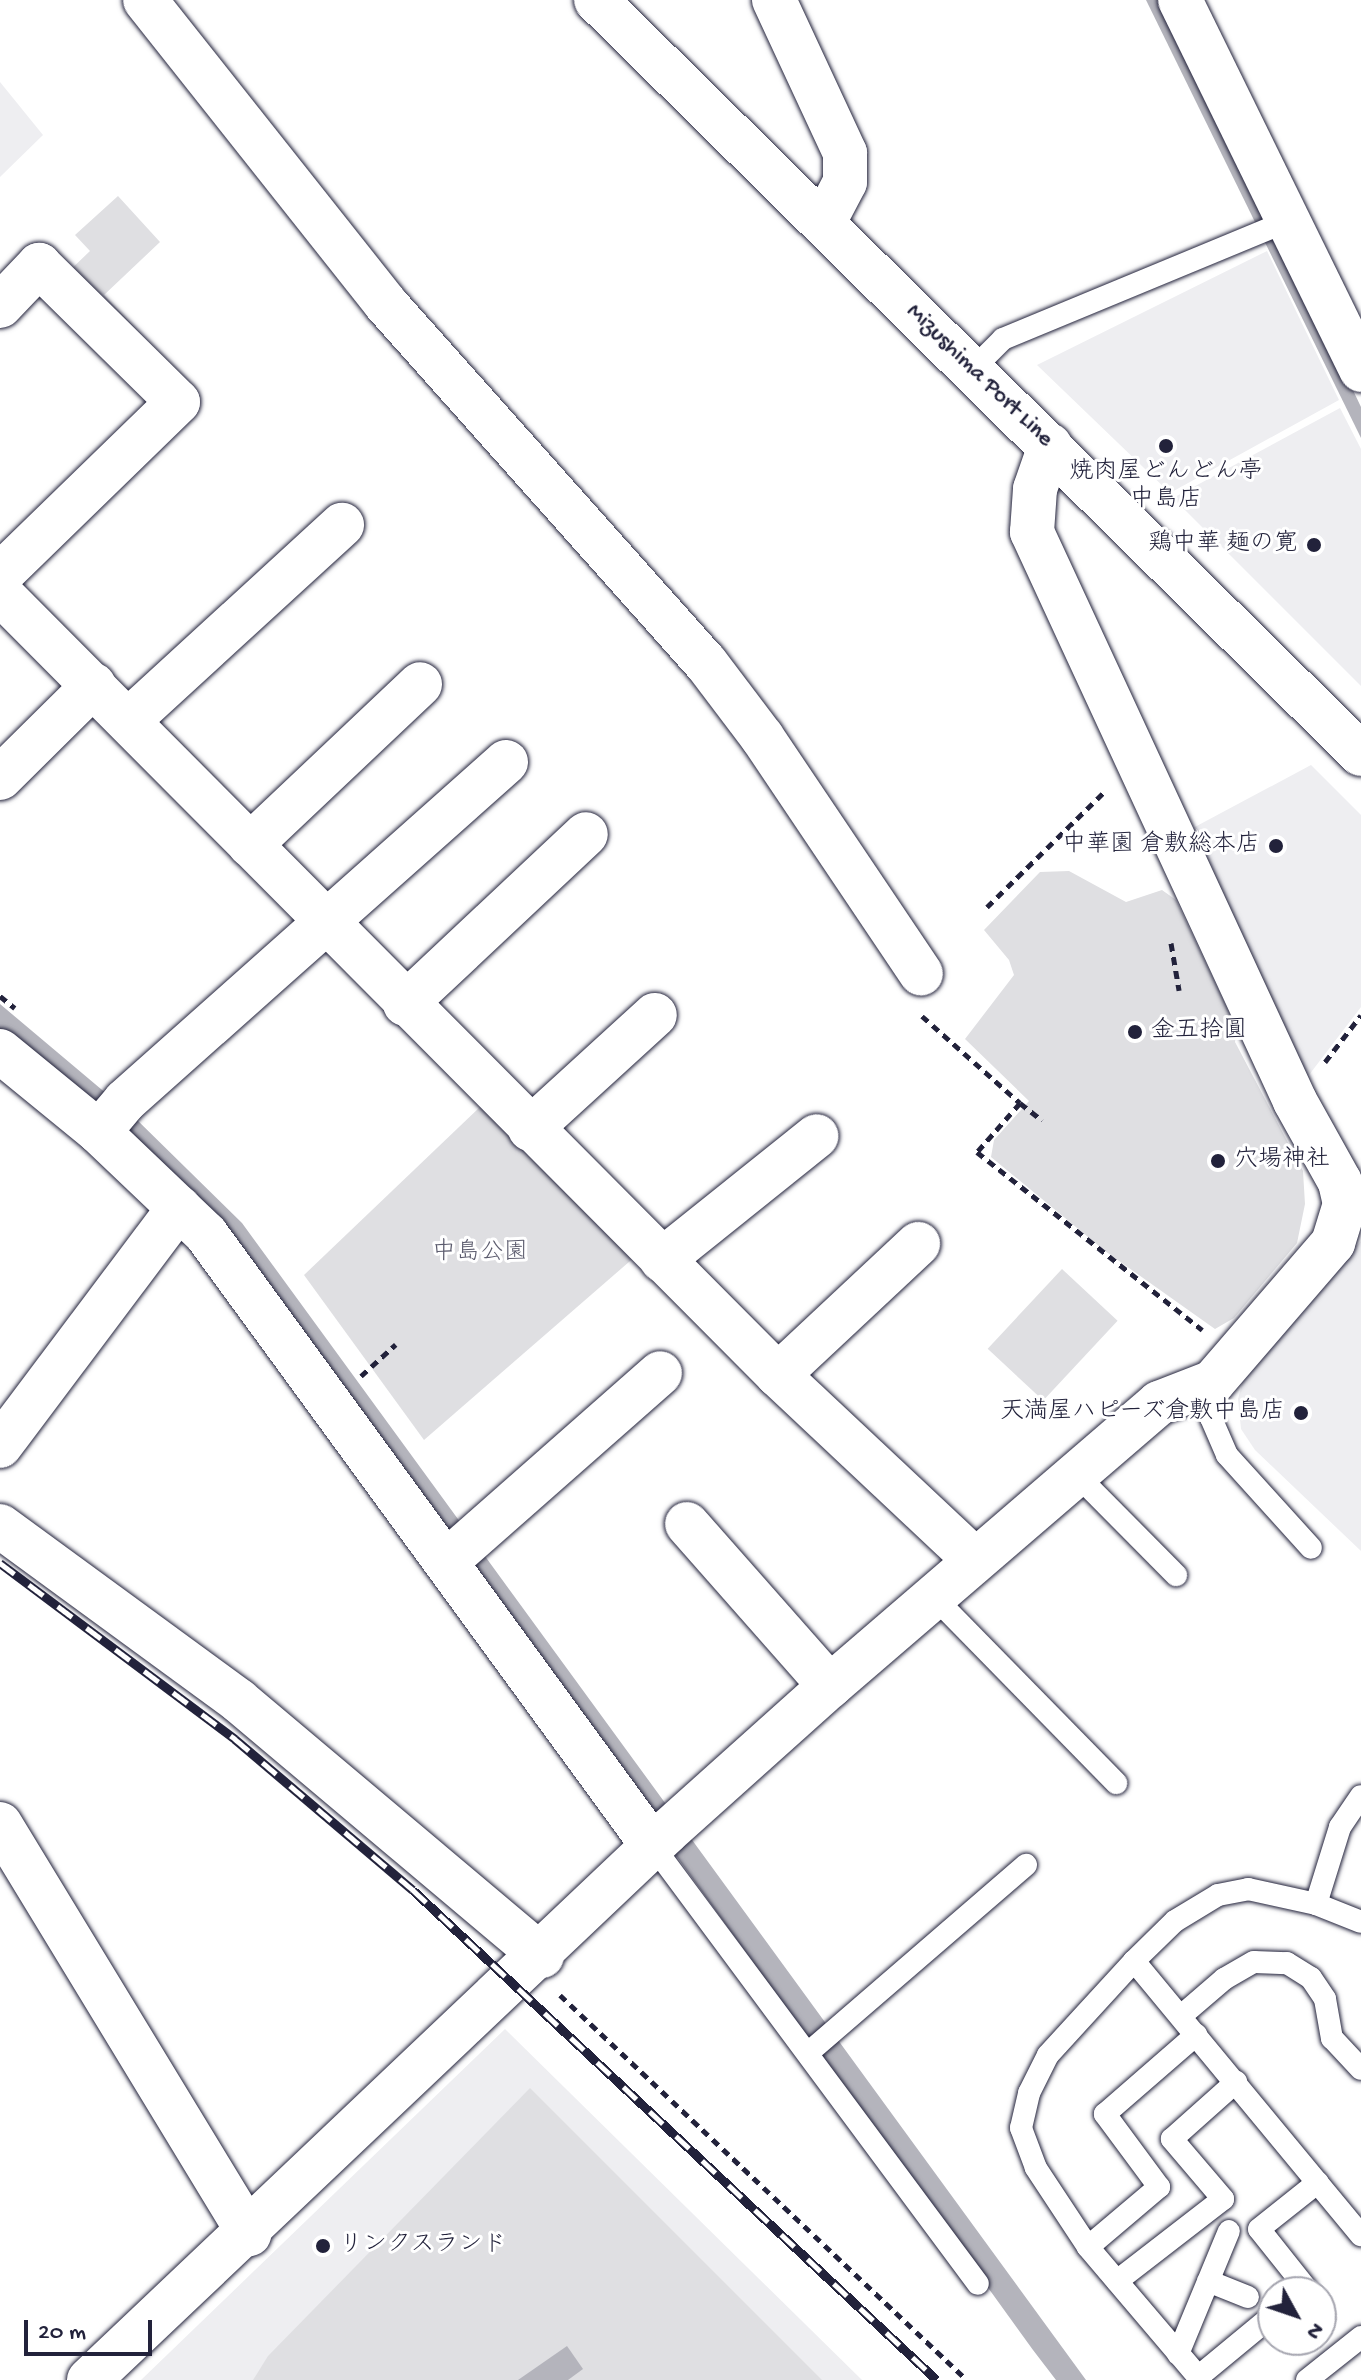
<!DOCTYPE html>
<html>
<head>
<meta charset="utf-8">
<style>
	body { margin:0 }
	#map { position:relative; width:1361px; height:2380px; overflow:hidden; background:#fff; font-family:"Gochi Hand","Klee One",sans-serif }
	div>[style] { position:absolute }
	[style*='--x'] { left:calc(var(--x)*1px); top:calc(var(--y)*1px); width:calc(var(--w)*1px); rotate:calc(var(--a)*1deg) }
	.built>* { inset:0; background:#eeeef1 }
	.green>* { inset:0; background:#dfdfe2; transform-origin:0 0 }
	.water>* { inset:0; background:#b4b4bc }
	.path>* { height:5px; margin-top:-2.5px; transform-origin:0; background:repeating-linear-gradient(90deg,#22223b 0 8px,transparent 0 14px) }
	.roads { filter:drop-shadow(0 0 2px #22223b) drop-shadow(0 0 2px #22223b) }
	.lane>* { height:22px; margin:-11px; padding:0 11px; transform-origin:11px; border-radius:11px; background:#fff }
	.street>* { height:44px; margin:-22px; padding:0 22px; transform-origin:22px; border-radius:22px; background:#fff }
	.secondary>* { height:44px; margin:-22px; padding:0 22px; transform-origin:22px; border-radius:22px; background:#fff }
	.rail>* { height:9px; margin-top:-4.5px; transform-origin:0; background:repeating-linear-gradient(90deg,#fff 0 18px,#22223b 0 36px); box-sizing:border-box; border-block:2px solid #22223b }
	.dots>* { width:22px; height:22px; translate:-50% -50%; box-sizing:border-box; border:4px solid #fff; border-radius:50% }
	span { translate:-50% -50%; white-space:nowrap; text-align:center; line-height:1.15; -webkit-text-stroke:6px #fff; paint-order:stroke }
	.street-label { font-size:24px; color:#22223b }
	.poi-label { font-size:24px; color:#22223b }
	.right { translate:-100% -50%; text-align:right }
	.left { translate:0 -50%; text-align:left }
	.park-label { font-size:24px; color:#5b5b6d }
	.north { position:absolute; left:1257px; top:2276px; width:80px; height:80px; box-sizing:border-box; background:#fff; border:2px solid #a7a7b1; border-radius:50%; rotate:130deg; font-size:22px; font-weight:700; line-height:32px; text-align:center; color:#22223b }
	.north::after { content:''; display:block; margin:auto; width:28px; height:36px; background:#22223b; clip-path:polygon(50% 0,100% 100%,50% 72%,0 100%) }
	.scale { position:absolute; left:24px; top:2320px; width:128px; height:36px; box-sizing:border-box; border:4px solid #22223b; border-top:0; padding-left:10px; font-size:24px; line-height:28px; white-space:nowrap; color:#22223b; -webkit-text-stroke:6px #fff; paint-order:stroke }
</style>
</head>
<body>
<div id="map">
	<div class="built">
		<div style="clip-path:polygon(0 82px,43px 135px,0 177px)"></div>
		<div style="clip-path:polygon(1267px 251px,1339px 400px,1170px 493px,1037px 365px)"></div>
		<div style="clip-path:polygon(1340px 408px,1361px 449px,1361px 686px,1173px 498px)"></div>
		<div style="clip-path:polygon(1311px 765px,1361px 815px,1361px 1007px,1299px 1088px,1178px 836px)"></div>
		<div style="clip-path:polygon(1361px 1241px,1361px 1551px,1255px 1450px,1241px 1429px,1238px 1399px,1248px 1362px)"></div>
		<div style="clip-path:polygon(505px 2029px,862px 2380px,141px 2380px)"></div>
	</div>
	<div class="green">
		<div style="clip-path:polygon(118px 196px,160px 242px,104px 295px,150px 344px,65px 275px,90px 251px,75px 235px)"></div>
		<div style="clip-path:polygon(1069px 871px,1126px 902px,1162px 890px,1176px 900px,1237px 1029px,1235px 1042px,1303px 1171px,1305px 1204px,1297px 1243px,1234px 1318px,1215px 1329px,1105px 1251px,991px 1157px,994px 1140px,1029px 1101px,965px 1039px,1014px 975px,1009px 960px,984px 930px,1040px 872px)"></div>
		<div style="clip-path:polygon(481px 1106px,637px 1255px,424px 1440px,304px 1275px)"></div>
		<div style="left:1062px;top:1269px;width:76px;height:109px;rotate:43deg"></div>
		<div style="clip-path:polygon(530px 2088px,822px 2380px,253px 2380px,268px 2356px)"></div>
	</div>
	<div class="water">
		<div style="clip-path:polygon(1146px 0,1162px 0,1272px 220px,1361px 407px,1361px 438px)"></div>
		<div style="clip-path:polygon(0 1004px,133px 1116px,242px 1223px,1086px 2380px,1056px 2380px,1033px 2350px,228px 1235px,0 1040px)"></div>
		<div style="clip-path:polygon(567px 2346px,583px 2369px,568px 2380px,518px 2380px)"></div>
	</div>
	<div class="path">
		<div style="--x:987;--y:907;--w:167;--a:-44.5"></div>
		<div style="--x:1171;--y:943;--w:48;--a:80.3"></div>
		<div style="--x:0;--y:996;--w:19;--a:39"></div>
		<div style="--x:922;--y:1016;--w:131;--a:41.6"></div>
		<div style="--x:1020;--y:1103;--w:65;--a:131.3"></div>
		<div style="--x:977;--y:1152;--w:287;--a:38.3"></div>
		<div style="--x:1325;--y:1062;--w:59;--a:-52.5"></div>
		<div style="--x:1020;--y:1103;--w:28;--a:38"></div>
		<div style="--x:361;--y:1376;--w:47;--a:-42.4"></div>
		<div style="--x:560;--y:1995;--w:560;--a:43.41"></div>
	</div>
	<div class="roads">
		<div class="lane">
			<div style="--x:973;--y:369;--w:42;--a:-45"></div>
			<div style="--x:1003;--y:339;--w:308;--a:-22.5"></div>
			<div style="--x:1213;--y:1382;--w:36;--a:93"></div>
			<div style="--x:1211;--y:1418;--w:40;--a:66.6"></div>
			<div style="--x:1227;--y:1455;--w:125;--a:47.9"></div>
			<div style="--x:1077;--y:1475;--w:141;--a:45.3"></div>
			<div style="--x:933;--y:1596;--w:262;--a:45.6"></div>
			<div style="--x:653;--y:1846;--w:545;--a:53.42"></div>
			<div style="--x:1316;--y:1904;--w:81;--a:-72.7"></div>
			<div style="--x:1340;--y:1827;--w:37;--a:-56"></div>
			<div style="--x:1134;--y:1961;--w:356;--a:50.4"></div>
			<div style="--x:1181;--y:2016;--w:57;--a:-40.7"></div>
			<div style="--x:1224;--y:1979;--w:34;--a:-30"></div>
			<div style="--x:1254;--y:1962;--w:33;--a:2"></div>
			<div style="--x:1287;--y:1963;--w:28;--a:32"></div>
			<div style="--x:1311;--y:1978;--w:25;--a:56"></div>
			<div style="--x:1325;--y:1999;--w:40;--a:80"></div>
			<div style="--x:1332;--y:2038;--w:42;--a:46.9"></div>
			<div style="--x:808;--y:2053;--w:288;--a:-40.8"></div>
			<div style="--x:1088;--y:2247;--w:93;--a:-40.2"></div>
			<div style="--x:1159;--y:2187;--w:91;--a:-126.5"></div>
			<div style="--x:1105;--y:2114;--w:121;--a:-41"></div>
			<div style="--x:1117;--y:2281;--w:134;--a:-37.7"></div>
			<div style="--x:1223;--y:2199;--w:79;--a:-130.4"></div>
			<div style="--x:1172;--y:2139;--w:86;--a:-41.7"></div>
			<div style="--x:1208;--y:2281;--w:43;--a:21.8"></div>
			<div style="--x:1300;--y:2292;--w:7;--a:-34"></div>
			<div style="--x:1306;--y:2288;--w:75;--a:-128.5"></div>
			<div style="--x:1259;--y:2229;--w:75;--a:-38.5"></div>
			<div style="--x:1178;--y:2354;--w:133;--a:-67.5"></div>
			<div style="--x:1198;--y:2377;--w:97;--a:-39.6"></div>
			<div style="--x:1201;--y:2380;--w:175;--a:-130.4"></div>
			<div style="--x:1088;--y:2247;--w:95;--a:-123.4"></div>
			<div style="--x:1036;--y:2168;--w:43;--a:-110.6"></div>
			<div style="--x:1021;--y:2128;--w:36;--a:-77"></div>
			<div style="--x:1029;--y:2093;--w:42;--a:-63.4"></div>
			<div style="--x:1048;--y:2055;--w:127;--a:-47.5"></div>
			<div style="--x:1134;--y:1961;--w:57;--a:-44.3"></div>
			<div style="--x:1175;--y:1921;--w:50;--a:-31.2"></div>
			<div style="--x:1218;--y:1895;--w:31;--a:-11"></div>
			<div style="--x:1248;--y:1889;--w:70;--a:12.4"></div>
			<div style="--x:1316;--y:1904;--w:48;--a:21.8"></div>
			<div style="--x:1307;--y:2380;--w:69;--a:-38.5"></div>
		</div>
		<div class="street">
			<div style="--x:145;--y:0;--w:387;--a:51.6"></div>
			<div style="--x:385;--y:303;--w:482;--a:48.3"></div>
			<div style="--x:706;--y:663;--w:93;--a:52.9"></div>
			<div style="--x:762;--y:737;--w:285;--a:56.1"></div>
			<div style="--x:774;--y:0;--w:169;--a:65.1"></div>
			<div style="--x:845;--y:153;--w:29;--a:90"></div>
			<div style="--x:845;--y:182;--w:47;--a:117.6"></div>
			<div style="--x:1180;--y:0;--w:412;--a:63.9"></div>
			<div style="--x:0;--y:306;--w:57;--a:-46.4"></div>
			<div style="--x:39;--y:265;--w:195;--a:44.6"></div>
			<div style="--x:178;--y:402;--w:248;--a:135.8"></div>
			<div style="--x:0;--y:593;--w:1103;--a:45.15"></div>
			<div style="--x:778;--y:1375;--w:270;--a:43.2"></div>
			<div style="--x:129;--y:720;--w:289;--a:-42.5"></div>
			<div style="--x:0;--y:778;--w:132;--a:-44.7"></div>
			<div style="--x:250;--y:845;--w:234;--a:-43.4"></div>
			<div style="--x:405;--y:1004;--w:248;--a:-43.2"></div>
			<div style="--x:0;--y:1051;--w:128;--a:39.3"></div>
			<div style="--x:99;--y:1132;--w:148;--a:43.6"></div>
			<div style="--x:206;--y:1234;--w:758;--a:53.86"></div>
			<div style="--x:530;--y:1129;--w:169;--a:-42.4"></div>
			<div style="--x:99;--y:1132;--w:40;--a:-50"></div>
			<div style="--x:125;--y:1101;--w:510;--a:-41.66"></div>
			<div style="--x:662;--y:1260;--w:198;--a:-38.7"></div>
			<div style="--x:778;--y:1375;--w:192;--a:-43.1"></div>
			<div style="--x:0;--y:1446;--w:298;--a:-53.1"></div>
			<div style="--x:687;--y:1524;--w:216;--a:48.6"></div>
			<div style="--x:0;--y:1526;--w:296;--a:36.2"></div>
			<div style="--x:239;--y:1701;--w:396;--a:40.1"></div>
			<div style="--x:447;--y:1561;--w:284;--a:-41.4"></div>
			<div style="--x:0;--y:1824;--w:480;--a:58.7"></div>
			<div style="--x:89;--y:2380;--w:796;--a:-43.47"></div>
			<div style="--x:667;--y:1832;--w:219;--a:-41.9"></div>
			<div style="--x:830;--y:1686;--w:434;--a:-40.7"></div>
			<div style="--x:1159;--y:1403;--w:58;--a:-21.3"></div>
			<div style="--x:1213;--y:1382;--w:184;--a:-49.2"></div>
			<div style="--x:1333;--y:1243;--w:41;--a:-72.9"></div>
			<div style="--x:1345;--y:1204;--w:23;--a:-103"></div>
			<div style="--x:1340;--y:1182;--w:93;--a:-119.1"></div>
			<div style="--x:1295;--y:1101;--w:627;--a:-114.81"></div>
			<div style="--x:1032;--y:532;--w:43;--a:-86"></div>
			<div style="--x:1035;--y:489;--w:46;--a:-70.8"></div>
		</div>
		<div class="secondary">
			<div style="--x:596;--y:0;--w:1074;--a:44.59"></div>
		</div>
	</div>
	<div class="rail">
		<div style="--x:0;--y:1563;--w:294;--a:36.8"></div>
		<div style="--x:235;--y:1739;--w:233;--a:40.3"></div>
		<div style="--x:413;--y:1890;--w:717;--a:43.08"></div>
	</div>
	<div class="dots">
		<div style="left:1166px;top:446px;background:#22223b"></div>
		<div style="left:1314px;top:545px;background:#22223b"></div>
		<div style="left:1276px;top:846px;background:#22223b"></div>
		<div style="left:1135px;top:1032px;background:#22223b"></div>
		<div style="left:1218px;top:1161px;background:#22223b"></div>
		<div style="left:1301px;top:1413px;background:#22223b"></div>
		<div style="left:323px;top:2246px;background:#22223b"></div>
	</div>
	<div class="street-label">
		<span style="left:979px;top:376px;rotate:44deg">Mizushima Port Line</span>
	</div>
	<div class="poi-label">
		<span style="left:1166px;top:487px">焼肉屋どんどん亭<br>中島店</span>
		<span class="right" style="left:1298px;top:545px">鶏中華 麺の寛</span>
		<span class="right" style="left:1260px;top:846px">中華園 倉敷総本店</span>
		<span class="left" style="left:1151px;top:1032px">金五拾圓</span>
		<span class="left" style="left:1234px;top:1161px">穴場神社</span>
		<span class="right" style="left:1285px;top:1413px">天満屋ハピーズ倉敷中島店</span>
		<span class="left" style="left:339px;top:2246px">リンクスランド</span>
	</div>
	<div class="park-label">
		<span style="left:480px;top:1254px">中島公園</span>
	</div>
	<div class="north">N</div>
	<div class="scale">20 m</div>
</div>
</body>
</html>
